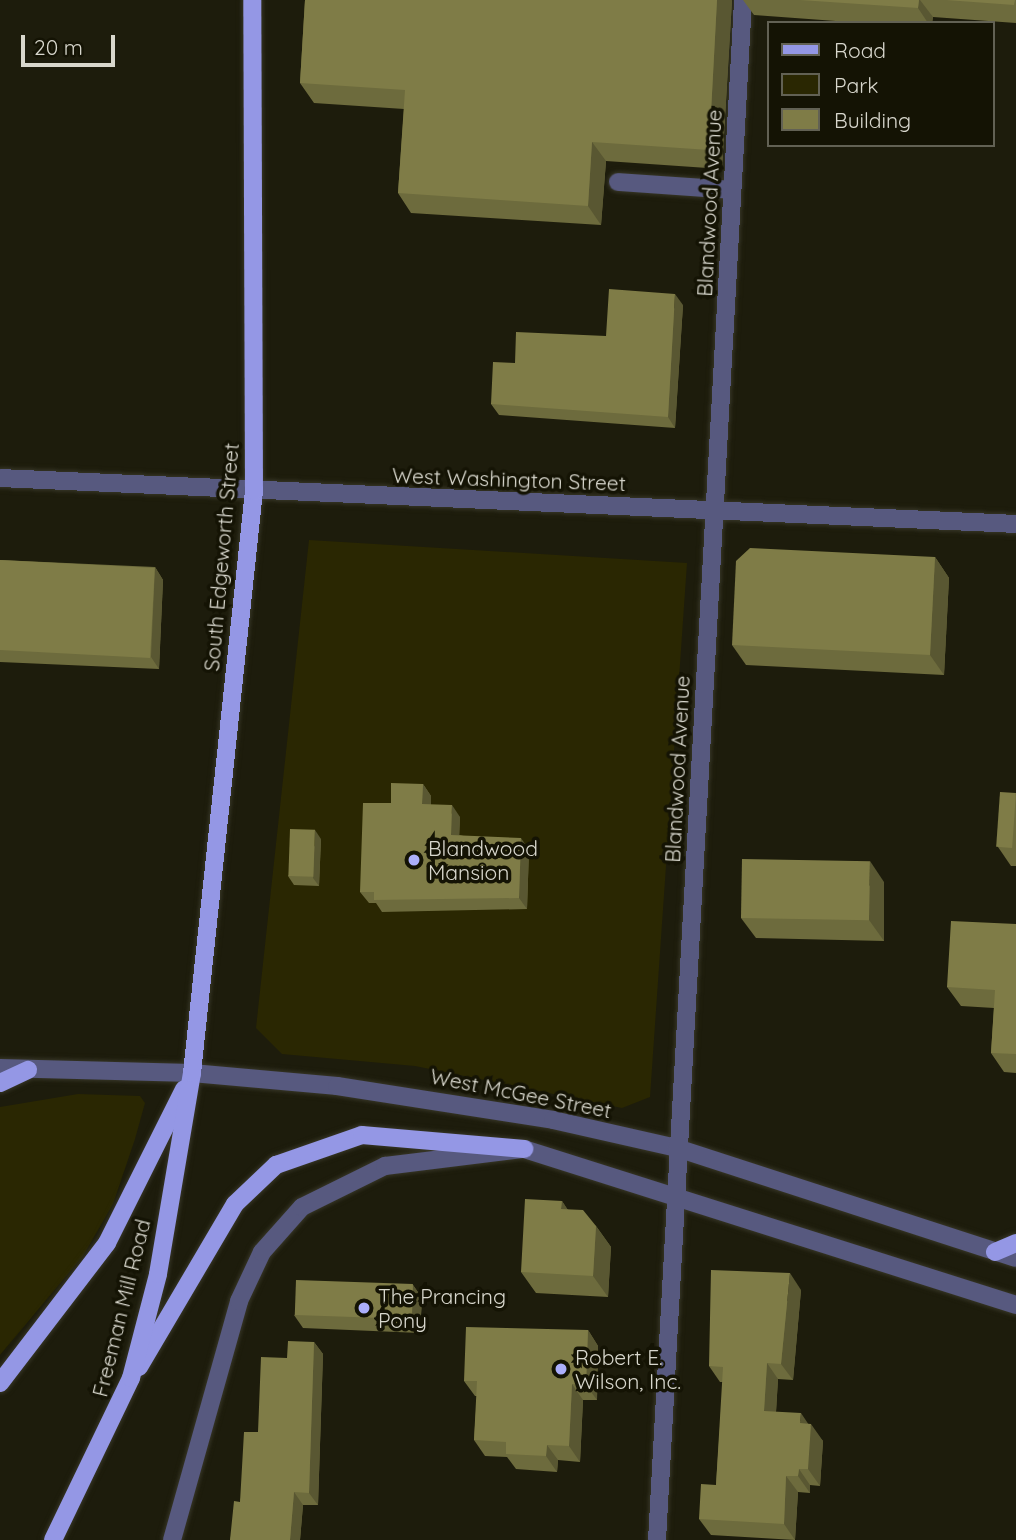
<!DOCTYPE html>
<html>
<head>
<meta charset="utf-8">
<style>
	body { margin:0 }
	#map { position:relative; width:1016px; height:1540px; overflow:hidden; background:#1d1c0c; font-family:Quicksand,sans-serif }
	div>[style] { position:absolute }
	[style*='--x'] { left:calc(var(--x)*1px); top:calc(var(--y)*1px); width:calc(var(--w)*1px); rotate:calc(var(--a)*1deg) }
	.green>* { inset:0; background:#2a2702 }
	.roads { filter:drop-shadow(0 0 2px #373627) drop-shadow(0 0 2px #373627) }
	.minor>* { height:18px; margin:-9px; padding:0 9px; transform-origin:9px; border-radius:9px; background:#57597f }
	.major>* { height:18px; margin:-9px; padding:0 9px; transform-origin:9px; border-radius:9px; background:#9497e5 }
	.wall>* { inset:0; background:#6d6b3d }
	.shaded-wall>* { inset:0; background:#595732 }
	.building>* { inset:0; background:#7f7c47; transform-origin:0 0 }
	.dots>* { width:19px; height:19px; translate:-50% -50%; box-sizing:border-box; border:4px solid #141304; border-radius:50% }
	span { translate:-50% -50%; white-space:nowrap; text-align:center; line-height:1.15; -webkit-text-stroke:7px #141304; paint-order:stroke }
	.street-label { font-size:21px; color:#d8d7cd }
	.poi-label { font-size:21px; color:#d8d7cd }
	.left { translate:0 -50%; text-align:left }
	.legend { position:absolute; left:767px; top:21px; width:228px; height:126px; box-sizing:border-box; background:#141304; border:2px solid #626154; margin:0; padding:9px 12px; list-style:none; font-size:21px; color:#d8d7cd }
	.legend li { display:flex; align-items:center; gap:14px; height:35px }
	.legend b { width:35px; border:2px solid #626154 }
	.scale { position:absolute; left:21px; top:35px; width:94px; height:32px; box-sizing:border-box; border:4px solid #d8d7cd; border-top:0; padding-left:9px; font-size:21px; line-height:24px; white-space:nowrap; color:#d8d7cd; -webkit-text-stroke:5px #141304; paint-order:stroke }
</style>
</head>
<body>
<div id="map">
	<div class="green">
		<div style="clip-path:polygon(309px 540px,687px 563px,650px 1097px,622px 1108px,415px 1066px,282px 1054px,256px 1028px)"></div>
		<div style="clip-path:polygon(78px 1094px,140px 1096px,145px 1103px,135px 1139px,113px 1204px,83px 1256px,0 1355px,0 1107px)"></div>
	</div>
	<div class="roads">
		<div class="minor">
			<div style="--x:618;--y:182;--w:114;--a:4"></div>
			<div style="--x:0;--y:478;--w:1017;--a:2.59"></div>
			<div style="--x:0;--y:1068;--w:192;--a:1.5"></div>
			<div style="--x:192;--y:1073;--w:146;--a:5.1"></div>
			<div style="--x:337;--y:1086;--w:219;--a:8.9"></div>
			<div style="--x:553;--y:1120;--w:127;--a:12.7"></div>
			<div style="--x:677;--y:1148;--w:356;--a:18"></div>
			<div style="--x:172;--y:1540;--w:248;--a:-74.3"></div>
			<div style="--x:239;--y:1301;--w:54;--a:-64.9"></div>
			<div style="--x:262;--y:1252;--w:60;--a:-48.4"></div>
			<div style="--x:302;--y:1207;--w:93;--a:-26.3"></div>
			<div style="--x:385;--y:1166;--w:140;--a:-7"></div>
			<div style="--x:524;--y:1149;--w:516;--a:17.59"></div>
			<div style="--x:657;--y:1540;--w:1542;--a:-86.8"></div>
		</div>
		<div class="major">
			<div style="--x:0;--y:1083;--w:31;--a:-25"></div>
			<div style="--x:995;--y:1252;--w:23;--a:-23"></div>
			<div style="--x:139;--y:1367;--w:189;--a:-59.5"></div>
			<div style="--x:235;--y:1204;--w:57;--a:-43.6"></div>
			<div style="--x:276;--y:1165;--w:91;--a:-19.2"></div>
			<div style="--x:362;--y:1135;--w:163;--a:4.9"></div>
			<div style="--x:0;--y:1383;--w:176;--a:-52.6"></div>
			<div style="--x:107;--y:1243;--w:172;--a:-63.4"></div>
			<div style="--x:53;--y:1540;--w:180;--a:-64.3"></div>
			<div style="--x:131;--y:1378;--w:107;--a:-75.4"></div>
			<div style="--x:158;--y:1274;--w:204;--a:-80.4"></div>
			<div style="--x:192;--y:1073;--w:585;--a:-83.92"></div>
			<div style="--x:254;--y:491;--w:491;--a:-90.2"></div>
		</div>
	</div>
	<div class="wall">
		<div style="clip-path:polygon(305px 0,732px 0,722px 169px,606px 161px,601px 225px,411px 213px,398px 193px,404px 109px,314px 103px,300px 83px)"></div>
		<div style="clip-path:polygon(743px 0,1016px 0,1016px 23px,933px 17px,932px 23px,863px 23px,754px 15px)"></div>
		<div style="clip-path:polygon(683px 305px,675px 428px,499px 415px,491px 404px,515px 363px,606px 336px)"></div>
		<div style="clip-path:polygon(935px 557px,949px 578px,944px 675px,746px 665px,732px 645px)"></div>
		<div style="clip-path:polygon(0 560px,155px 567px,163px 580px,159px 669px,0 662px)"></div>
		<div style="clip-path:polygon(423px 784px,431px 796px,431px 805px,460px 817px,459px 835px,529px 850px,527px 909px,382px 912px,376px 903px,369px 903px,360px 892px,391px 803px)"></div>
		<div style="clip-path:polygon(1016px 793px,1016px 866px,1011px 866px,998px 847px)"></div>
		<div style="clip-path:polygon(321px 839px,319px 886px,294px 885px,288px 876px)"></div>
		<div style="clip-path:polygon(884px 882px,884px 941px,756px 938px,741px 918px)"></div>
		<div style="clip-path:polygon(1016px 924px,1016px 1073px,1004px 1072px,991px 1053px,994px 1008px,961px 1006px,947px 987px)"></div>
		<div style="clip-path:polygon(562px 1201px,567px 1209px,596px 1226px,611px 1247px,608px 1297px,536px 1293px,521px 1272px)"></div>
		<div style="clip-path:polygon(413px 1285px,422px 1298px,420px 1333px,303px 1328px,294px 1315px)"></div>
		<div style="clip-path:polygon(801px 1290px,793px 1380px,778px 1379px,776px 1412px,808px 1424px,823px 1441px,820px 1486px,810px 1485px,810px 1493px,798px 1492px,795px 1540px,711px 1535px,699px 1519px,716px 1485px,723px 1382px,720px 1382px,709px 1366px)"></div>
		<div style="clip-path:polygon(588px 1330px,598px 1346px,597px 1400px,583px 1400px,580px 1462px,558px 1460px,557px 1472px,516px 1469px,507px 1457px,485px 1456px,474px 1440px,477px 1396px,475px 1396px,464px 1381px)"></div>
		<div style="clip-path:polygon(314px 1342px,323px 1354px,318px 1505px,303px 1505px,300px 1540px,230px 1540px,258px 1432px,287px 1358px)"></div>
	</div>
	<div class="shaded-wall">
		<div style="clip-path:polygon(717px 0,732px 0,722px 169px,709px 150px)"></div>
		<div style="clip-path:polygon(919px 0,920px 0,933px 17px,932px 23px,928px 23px,918px 8px)"></div>
		<div style="clip-path:polygon(592px 142px,606px 161px,601px 225px,588px 206px)"></div>
		<div style="clip-path:polygon(675px 294px,683px 305px,675px 428px,668px 417px)"></div>
		<div style="clip-path:polygon(935px 557px,949px 578px,944px 675px,930px 655px)"></div>
		<div style="clip-path:polygon(155px 567px,163px 580px,159px 669px,151px 657px)"></div>
		<div style="clip-path:polygon(423px 784px,431px 796px,431px 816px,422px 804px)"></div>
		<div style="clip-path:polygon(452px 805px,460px 817px,459px 846px,451px 835px)"></div>
		<div style="clip-path:polygon(315px 830px,321px 839px,319px 886px,313px 878px)"></div>
		<div style="clip-path:polygon(521px 838px,529px 850px,527px 909px,519px 898px)"></div>
		<div style="clip-path:polygon(870px 861px,884px 882px,884px 941px,869px 920px)"></div>
		<div style="clip-path:polygon(562px 1201px,576px 1222px,561px 1209px)"></div>
		<div style="clip-path:polygon(596px 1226px,611px 1247px,608px 1297px,593px 1276px)"></div>
		<div style="clip-path:polygon(790px 1273px,801px 1290px,793px 1380px,781px 1364px)"></div>
		<div style="clip-path:polygon(413px 1285px,422px 1298px,420px 1333px,412px 1321px)"></div>
		<div style="clip-path:polygon(588px 1330px,598px 1346px,597px 1400px,586px 1385px)"></div>
		<div style="clip-path:polygon(314px 1342px,323px 1354px,318px 1505px,309px 1493px)"></div>
		<div style="clip-path:polygon(767px 1363px,778px 1379px,775px 1428px,764px 1411px)"></div>
		<div style="clip-path:polygon(572px 1384px,583px 1400px,580px 1462px,569px 1446px)"></div>
		<div style="clip-path:polygon(801px 1413px,811px 1428px,811px 1424px,823px 1441px,820px 1486px,808px 1469px,800px 1423px)"></div>
		<div style="clip-path:polygon(547px 1445px,558px 1460px,557px 1472px,546px 1456px)"></div>
		<div style="clip-path:polygon(799px 1469px,810px 1485px,810px 1493px,798px 1476px)"></div>
		<div style="clip-path:polygon(786px 1476px,798px 1492px,795px 1540px,784px 1524px)"></div>
		<div style="clip-path:polygon(294px 1492px,303px 1505px,300px 1540px,290px 1540px)"></div>
	</div>
	<div class="building">
		<div style="clip-path:polygon(305px 0,717px 0,709px 150px,592px 142px,588px 206px,398px 193px,405px 90px,300px 83px)"></div>
		<div style="clip-path:polygon(800px 0,919px 0,918px 8px)"></div>
		<div style="clip-path:polygon(946px 0,1015px 0,1014px 5px)"></div>
		<div style="clip-path:polygon(609px 289px,675px 294px,668px 417px,491px 404px,493px 362px,515px 363px,516px 332px,606px 336px)"></div>
		<div style="clip-path:polygon(750px 548px,935px 557px,930px 655px,732px 645px,736px 561px)"></div>
		<div style="left:0;top:560px;width:155px;height:90px;rotate:3deg"></div>
		<div style="clip-path:polygon(391px 783px,423px 784px,422px 804px,452px 805px,451px 835px,521px 838px,519px 898px,374px 900px,374px 892px,360px 892px,363px 803px,391px 803px)"></div>
		<div style="left:1000px;top:792px;width:16px;height:55px;rotate:4deg"></div>
		<div style="left:290px;top:829px;width:25px;height:47px;rotate:2deg"></div>
		<div style="left:742px;top:859px;width:128px;height:59px;rotate:1deg"></div>
		<div style="clip-path:polygon(951px 921px,1016px 924px,1016px 1054px,991px 1053px,995px 990px,947px 987px)"></div>
		<div style="clip-path:polygon(525px 1199px,562px 1201px,561px 1209px,583px 1210px,596px 1226px,593px 1276px,521px 1272px)"></div>
		<div style="clip-path:polygon(711px 1270px,790px 1273px,781px 1364px,767px 1363px,764px 1411px,801px 1413px,800px 1423px,811px 1424px,808px 1469px,799px 1469px,798px 1476px,786px 1476px,784px 1524px,699px 1519px,701px 1484px,716px 1485px,723px 1367px,709px 1366px)"></div>
		<div style="left:296px;top:1280px;width:117px;height:35px;rotate:2deg"></div>
		<div style="clip-path:polygon(466px 1327px,588px 1330px,586px 1385px,572px 1384px,569px 1446px,547px 1445px,546px 1456px,506px 1454px,506px 1442px,474px 1440px,477px 1381px,464px 1381px)"></div>
		<div style="clip-path:polygon(288px 1341px,314px 1342px,309px 1493px,294px 1492px,290px 1540px,230px 1540px,234px 1501px,240px 1502px,244px 1432px,258px 1432px,261px 1357px,287px 1358px)"></div>
	</div>
	<div class="dots">
		<div style="left:414px;top:860px;background:#acaffb"></div>
		<div style="left:364px;top:1308px;background:#acaffb"></div>
		<div style="left:561px;top:1369px;background:#acaffb"></div>
	</div>
	<div class="street-label">
		<span style="left:709px;top:203px;rotate:-87deg">Blandwood Avenue</span>
		<span style="left:509px;top:479px;rotate:2deg">West Washington Street</span>
		<span style="left:221px;top:557px;rotate:-85deg">South Edgeworth Street</span>
		<span style="left:677px;top:769px;rotate:-87deg">Blandwood Avenue</span>
		<span style="left:521px;top:1093px;rotate:11deg">West McGee Street</span>
		<span style="left:121px;top:1308px;rotate:-76deg">Freeman Mill Road</span>
	</div>
	<div class="poi-label">
		<span class="left" style="left:428px;top:860px">Blandwood<br>Mansion</span>
		<span class="left" style="left:378px;top:1308px">The Prancing<br>Pony</span>
		<span class="left" style="left:575px;top:1369px">Robert E.<br>Wilson, Inc.</span>
	</div>
	<ul class="legend">
	<li><b style="height:9px;background:#9497e5"></b>Road</li>
	<li><b style="height:19px;background:#2a2702"></b>Park</li>
	<li><b style="height:19px;background:#7f7c47"></b>Building</li>
	</ul>
	<div class="scale">20 m</div>
</div>
</body>
</html>
